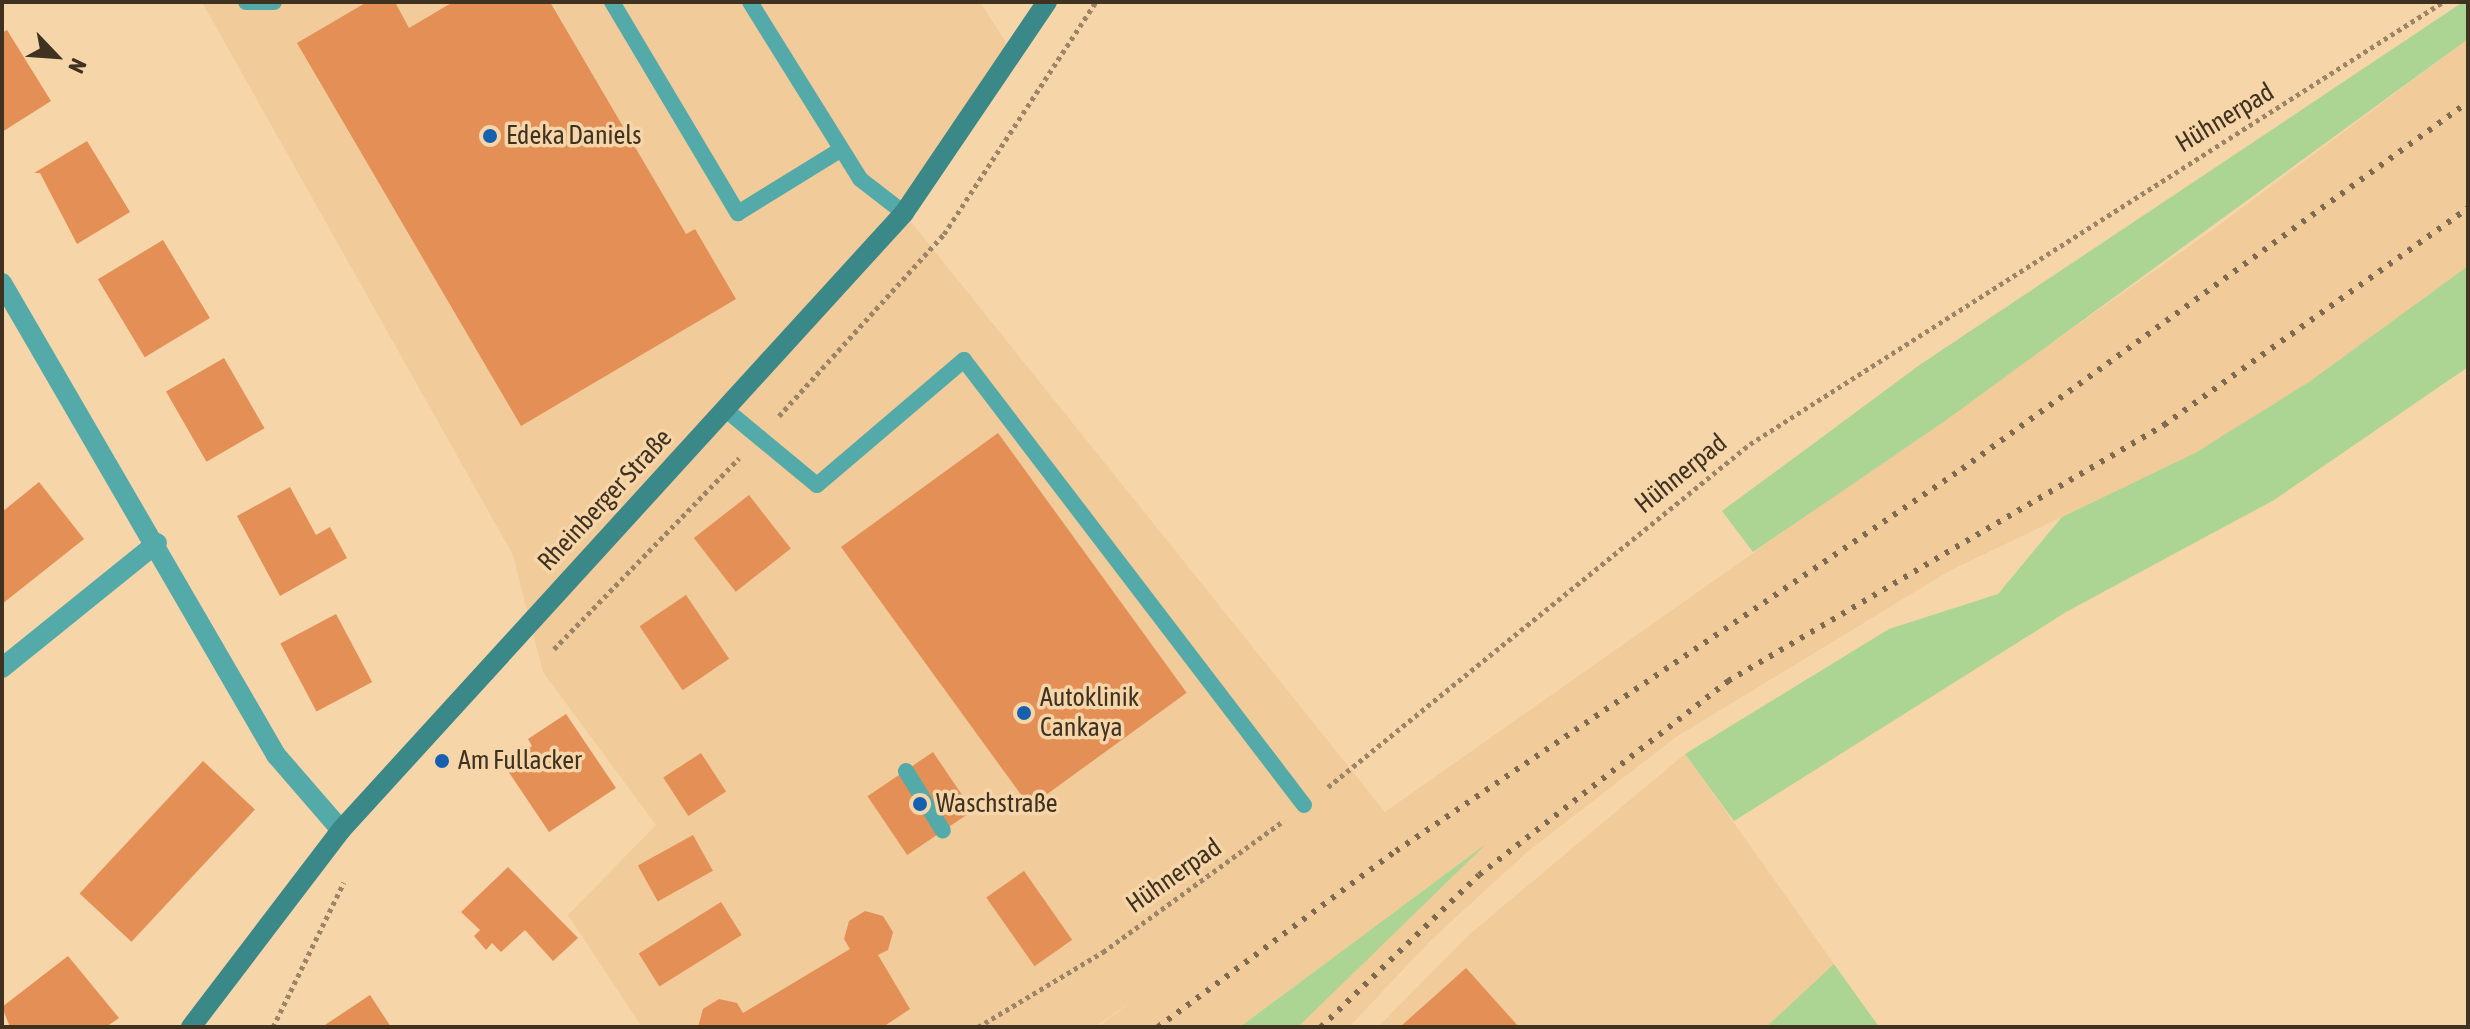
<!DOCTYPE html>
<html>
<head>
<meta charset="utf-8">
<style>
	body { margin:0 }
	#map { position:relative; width:2470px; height:1029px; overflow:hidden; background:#f6d5a9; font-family:"Asap Condensed",sans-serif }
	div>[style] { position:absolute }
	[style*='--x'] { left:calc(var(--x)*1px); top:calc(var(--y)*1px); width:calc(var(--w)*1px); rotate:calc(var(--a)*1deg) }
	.built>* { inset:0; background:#f1cb99 }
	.green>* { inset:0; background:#acd493 }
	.building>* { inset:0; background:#e38f55; transform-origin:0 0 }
	.path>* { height:5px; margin-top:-2.5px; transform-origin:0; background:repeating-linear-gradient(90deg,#9c8566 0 4px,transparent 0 8px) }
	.service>* { height:16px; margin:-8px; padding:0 8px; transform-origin:8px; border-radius:8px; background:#53aaa8 }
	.minor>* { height:20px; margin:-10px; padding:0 10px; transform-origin:10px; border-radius:10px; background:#53aaa8 }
	.secondary>* { height:20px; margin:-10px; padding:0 10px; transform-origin:10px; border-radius:10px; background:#3a8887 }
	.rail>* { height:6px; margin-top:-3px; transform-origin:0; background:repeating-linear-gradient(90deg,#7e6a50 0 4px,transparent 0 12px) }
	.dots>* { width:22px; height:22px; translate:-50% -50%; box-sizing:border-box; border:4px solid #f6d5a9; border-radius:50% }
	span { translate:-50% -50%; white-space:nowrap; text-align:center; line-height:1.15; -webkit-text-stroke:7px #f6d5a9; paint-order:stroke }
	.street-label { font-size:26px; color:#3f3221 }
	.poi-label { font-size:26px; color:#3f3221 }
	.left { translate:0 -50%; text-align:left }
	.frame { position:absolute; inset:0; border:4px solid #3f3221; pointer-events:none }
	.north { position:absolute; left:16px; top:16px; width:80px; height:80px; -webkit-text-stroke:6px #f6d5a9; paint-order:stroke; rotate:115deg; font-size:22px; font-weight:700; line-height:32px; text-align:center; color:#3f3221 }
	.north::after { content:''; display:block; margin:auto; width:28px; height:36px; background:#3f3221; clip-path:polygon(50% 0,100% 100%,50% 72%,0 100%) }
</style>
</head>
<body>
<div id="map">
	<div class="built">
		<div style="clip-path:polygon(202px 2px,980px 2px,1014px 55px,904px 213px,1385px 812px,2211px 231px,2468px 39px,2468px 266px,2309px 382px,2195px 453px,1949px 571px,1676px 737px,1527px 852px,1431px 940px,1349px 1027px,1298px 1027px,1478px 850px,1239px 1027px,1098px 1027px,1137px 997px,1095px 1027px,642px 1027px,568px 915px,656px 825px,543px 672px,513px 555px)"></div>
		<div style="clip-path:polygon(1685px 754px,1834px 964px,1766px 1027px,1378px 1027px,1470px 934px)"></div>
	</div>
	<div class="green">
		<div style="clip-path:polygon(2463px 2px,2468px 2px,2468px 39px,1942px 423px,1753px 552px,1722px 511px,1921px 364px)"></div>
		<div style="clip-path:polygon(2468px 266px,2468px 367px,2274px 500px,2066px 612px,1734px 821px,1685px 754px,1889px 629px,1998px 594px,2062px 517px,2195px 453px,2309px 382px)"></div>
		<div style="clip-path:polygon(1486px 844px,1298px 1027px,1239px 1027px,1241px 1026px)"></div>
		<div style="clip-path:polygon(1834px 964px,1879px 1027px,1766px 1027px)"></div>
	</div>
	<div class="building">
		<div style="clip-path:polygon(367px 2px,395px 2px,409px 28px,453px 2px,550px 2px,686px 234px,695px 229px,736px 299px,521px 426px,297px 43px)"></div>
		<div style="clip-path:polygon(7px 30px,51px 101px,2px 132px,2px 33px)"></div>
		<div style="clip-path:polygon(87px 141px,130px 212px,77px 244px,40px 173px,34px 173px)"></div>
		<div style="left:163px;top:240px;width:91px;height:76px;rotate:59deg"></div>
		<div style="left:224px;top:358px;width:81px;height:67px;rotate:60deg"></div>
		<div style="left:998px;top:433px;width:321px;height:194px;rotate:54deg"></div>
		<div style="clip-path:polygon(39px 482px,84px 539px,2px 604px,2px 512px)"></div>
		<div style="clip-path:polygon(290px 487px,316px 535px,330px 527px,347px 558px,280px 596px,237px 516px)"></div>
		<div style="left:749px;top:495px;width:68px;height:70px;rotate:52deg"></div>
		<div style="left:686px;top:595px;width:77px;height:56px;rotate:56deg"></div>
		<div style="left:336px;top:614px;width:77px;height:63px;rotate:62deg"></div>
		<div style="clip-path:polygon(566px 714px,616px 788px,549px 832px,504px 765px,532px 746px,528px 739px)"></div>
		<div style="left:933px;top:752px;width:71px;height:79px;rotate:56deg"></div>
		<div style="left:701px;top:753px;width:46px;height:45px;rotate:57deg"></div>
		<div style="left:203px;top:761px;width:71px;height:181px;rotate:43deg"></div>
		<div style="left:693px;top:835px;width:41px;height:63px;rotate:61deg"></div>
		<div style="clip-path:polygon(508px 867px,578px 938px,553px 961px,525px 930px,501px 952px,492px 943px,486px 950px,474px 936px,480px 930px,461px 912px)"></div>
		<div style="left:1024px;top:871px;width:84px;height:46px;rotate:55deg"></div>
		<div style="left:721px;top:902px;width:39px;height:97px;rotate:58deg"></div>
		<div style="clip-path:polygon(865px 911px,883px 916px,893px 932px,888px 950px,878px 955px,910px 1009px,883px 1027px,698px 1027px,703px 1009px,719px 999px,737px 1003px,743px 1013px,850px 949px,844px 939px,849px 921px)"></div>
		<div style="clip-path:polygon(68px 956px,119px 1018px,106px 1027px,10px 1027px,2px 1007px)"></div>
		<div style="clip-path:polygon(1466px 968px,1519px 1027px,1400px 1027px)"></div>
		<div style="clip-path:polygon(370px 995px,391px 1027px,322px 1027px)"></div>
	</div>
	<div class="path">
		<div style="--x:779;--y:416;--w:246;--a:-47.8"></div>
		<div style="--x:944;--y:234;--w:277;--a:-56.8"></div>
		<div style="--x:554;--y:649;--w:266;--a:-45.9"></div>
		<div style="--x:1328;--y:787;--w:544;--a:-39.1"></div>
		<div style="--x:1750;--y:444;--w:822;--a:-32.53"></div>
		<div style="--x:273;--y:1027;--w:161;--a:-63.9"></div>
		<div style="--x:978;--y:1027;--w:146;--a:-31"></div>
		<div style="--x:1103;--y:952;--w:221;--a:-36"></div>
	</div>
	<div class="service">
		<div style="--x:246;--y:2;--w:28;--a:0"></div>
		<div style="--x:612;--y:2;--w:246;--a:59.2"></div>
		<div style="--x:738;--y:213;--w:120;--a:-31.7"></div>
		<div style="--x:750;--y:2;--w:208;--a:58.1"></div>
		<div style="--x:860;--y:179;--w:56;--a:37.7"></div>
		<div style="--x:725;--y:409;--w:119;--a:39.6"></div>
		<div style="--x:817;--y:485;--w:193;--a:-40.4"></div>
		<div style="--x:964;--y:360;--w:560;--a:52.62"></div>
		<div style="--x:906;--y:771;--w:70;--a:58.3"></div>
	</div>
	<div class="minor">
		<div style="--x:2;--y:283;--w:546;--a:59.86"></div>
		<div style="--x:276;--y:755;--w:99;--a:49.1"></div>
		<div style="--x:2;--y:668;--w:199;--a:-38.9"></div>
	</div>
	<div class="secondary">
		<div style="--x:191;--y:1027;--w:248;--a:-52.7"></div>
		<div style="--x:341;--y:830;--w:835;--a:-47.62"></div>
		<div style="--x:904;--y:213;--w:255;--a:-55.9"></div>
	</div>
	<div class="rail">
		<div style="--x:1158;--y:1027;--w:296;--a:-36.5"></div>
		<div style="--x:1396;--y:851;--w:683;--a:-34.02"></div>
		<div style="--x:1962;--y:469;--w:625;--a:-35.95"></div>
		<div style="--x:1321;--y:1027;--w:219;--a:-43.9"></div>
		<div style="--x:1479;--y:875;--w:316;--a:-37.9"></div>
		<div style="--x:1728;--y:681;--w:506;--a:-30.42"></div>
		<div style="--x:2164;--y:425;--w:374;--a:-35.5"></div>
	</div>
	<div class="dots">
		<div style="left:490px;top:136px;background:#1561b0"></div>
		<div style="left:1024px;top:713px;background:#1561b0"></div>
		<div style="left:442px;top:761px;background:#1561b0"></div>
		<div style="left:920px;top:804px;background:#1561b0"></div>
	</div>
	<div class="street-label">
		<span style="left:2225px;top:118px;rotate:-31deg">Hühnerpad</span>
		<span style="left:1681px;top:474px;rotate:-39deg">Hühnerpad</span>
		<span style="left:605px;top:500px;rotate:-47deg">Rheinberger Straße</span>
		<span style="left:1174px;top:876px;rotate:-35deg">Hühnerpad</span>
	</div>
	<div class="poi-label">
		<span class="left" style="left:506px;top:136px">Edeka Daniels</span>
		<span class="left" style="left:1040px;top:713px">Autoklinik<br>Cankaya</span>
		<span class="left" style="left:458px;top:761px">Am Fullacker</span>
		<span class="left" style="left:936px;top:804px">Waschstraße</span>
	</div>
	<div class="frame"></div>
	<div class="north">N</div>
</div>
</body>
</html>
